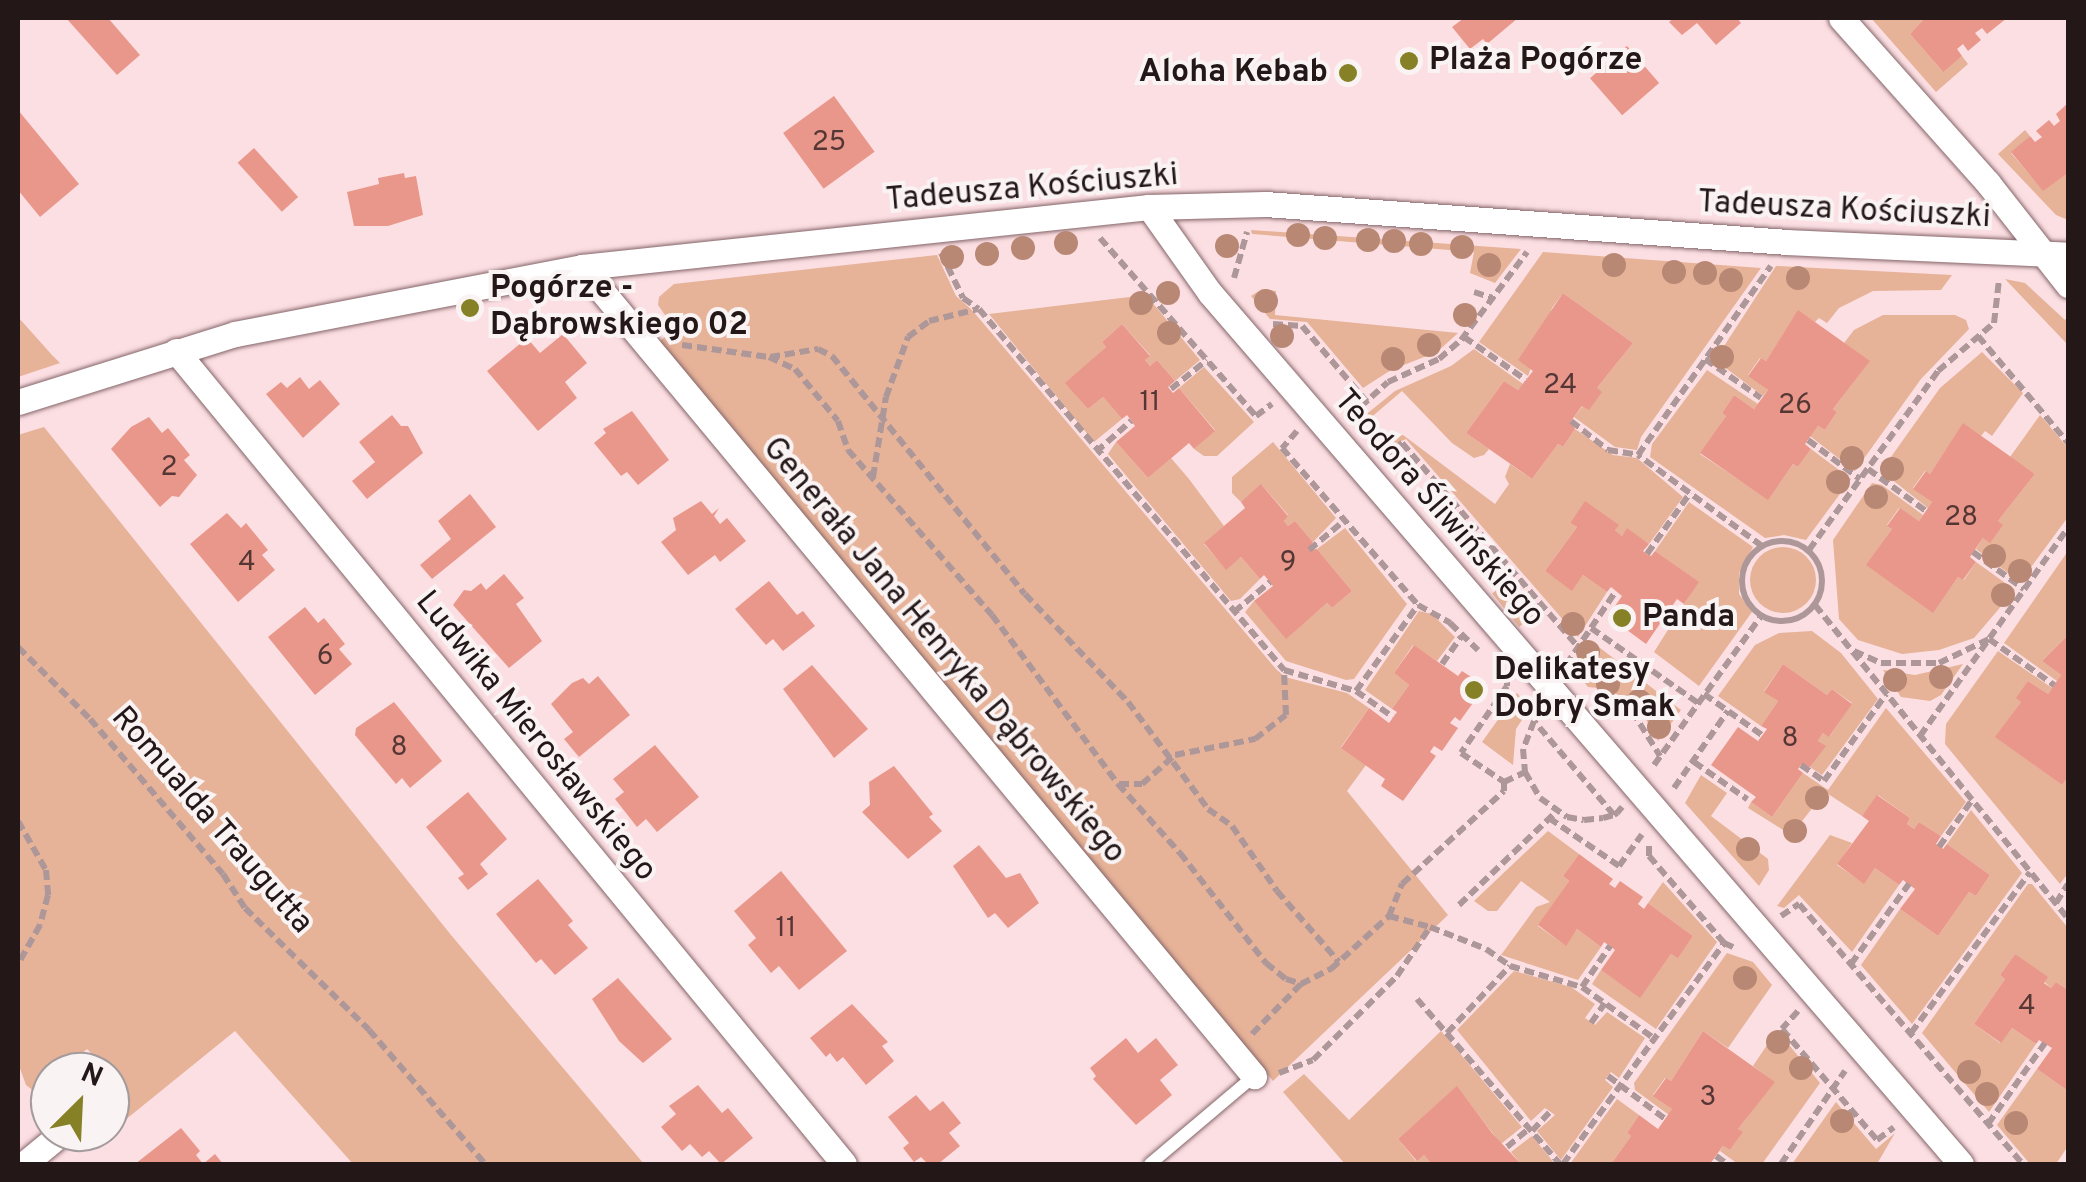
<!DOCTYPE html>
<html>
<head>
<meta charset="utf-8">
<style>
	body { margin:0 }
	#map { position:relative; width:2086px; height:1182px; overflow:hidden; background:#fcdfe3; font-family:Overpass,sans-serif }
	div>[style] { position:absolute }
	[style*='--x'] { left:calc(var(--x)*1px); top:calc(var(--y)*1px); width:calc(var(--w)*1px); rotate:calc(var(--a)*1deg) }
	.green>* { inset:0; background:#e6b298; transform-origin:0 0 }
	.round { border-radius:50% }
	.building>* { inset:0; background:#e9978b; transform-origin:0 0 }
	.path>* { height:6px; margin-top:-3px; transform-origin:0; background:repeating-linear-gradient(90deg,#ad9799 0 10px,transparent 0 15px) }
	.path>.ring { margin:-3px; padding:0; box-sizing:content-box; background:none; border:6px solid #ad9799; border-radius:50% }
	.roads { filter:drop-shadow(0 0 2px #846569) drop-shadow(0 0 2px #846569) }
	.service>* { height:12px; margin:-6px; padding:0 6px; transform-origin:6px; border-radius:6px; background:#fff }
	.minor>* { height:25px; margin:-12.5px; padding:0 12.5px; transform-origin:12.5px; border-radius:12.5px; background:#fff }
	.trees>* { width:24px; height:24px; margin:-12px; border-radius:50%; background:#b98874 }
	.dots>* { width:28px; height:28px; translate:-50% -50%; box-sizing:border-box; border:5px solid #faf3f4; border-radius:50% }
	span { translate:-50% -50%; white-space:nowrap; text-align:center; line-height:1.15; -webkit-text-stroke:8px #faf3f4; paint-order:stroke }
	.number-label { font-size:28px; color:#543735 }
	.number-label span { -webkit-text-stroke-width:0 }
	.poi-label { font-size:32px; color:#231718; font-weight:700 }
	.left { translate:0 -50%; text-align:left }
	.right { translate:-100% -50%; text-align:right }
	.street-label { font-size:32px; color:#231718 }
	.frame { position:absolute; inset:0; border:20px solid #231718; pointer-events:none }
	.north { position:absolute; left:30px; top:1052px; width:100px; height:100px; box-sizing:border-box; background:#faf3f4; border:2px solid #a49b9c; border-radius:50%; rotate:24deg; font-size:28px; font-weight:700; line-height:40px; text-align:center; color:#231718 }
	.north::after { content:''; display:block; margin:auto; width:35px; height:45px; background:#868027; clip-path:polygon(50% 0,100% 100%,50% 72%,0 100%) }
</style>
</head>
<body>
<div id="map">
	<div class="green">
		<div style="clip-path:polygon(1871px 18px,1925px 18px,1910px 34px,1942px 71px,1962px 56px,1968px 64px,1936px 92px)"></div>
		<div style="clip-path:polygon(2025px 130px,2030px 136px,2011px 153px,2043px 190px,2068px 173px,2068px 220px,2056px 215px,1998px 154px)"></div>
		<div style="clip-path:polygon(1251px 230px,1521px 249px,1495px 283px,1470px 273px,1474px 252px,1252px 234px)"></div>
		<div style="clip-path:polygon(1543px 252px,1761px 268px,1641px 437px,1637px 450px,1615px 447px,1574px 417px,1633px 343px,1563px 293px,1552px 308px,1528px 376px,1479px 342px)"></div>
		<div style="clip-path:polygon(937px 255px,956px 296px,972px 310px,1276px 669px,1285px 677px,1347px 693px,1369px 708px,1341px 747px,1366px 765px,1347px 791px,1448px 915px,1273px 1081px,659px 342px,674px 328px,658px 305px,659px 297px,674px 284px)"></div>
		<div style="clip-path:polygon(1776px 266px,1952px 275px,1941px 290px,1873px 291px,1839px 308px,1827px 323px,1819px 318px,1815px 322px,1798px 311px,1766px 361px,1760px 358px,1748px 375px,1768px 390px,1763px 396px,1715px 360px)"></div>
		<div style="clip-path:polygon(2005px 279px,2025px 283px,2065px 320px,2068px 316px,2068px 345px)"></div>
		<div style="clip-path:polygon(1262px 289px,1276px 291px,1275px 315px,1458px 333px,1437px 352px,1391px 370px,1363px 388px,1307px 322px,1270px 319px,1251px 296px)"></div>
		<div style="clip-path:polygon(1146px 295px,1200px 360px,1175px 381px,1157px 360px,1150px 366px,1145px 360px,1150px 355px,1122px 324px,1102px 342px,1106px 347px,1066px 383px,1088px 409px,1103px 397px,1122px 419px,1094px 442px,989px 314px)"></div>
		<div style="clip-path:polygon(1883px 315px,1955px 315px,1966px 320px,1969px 329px,1921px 379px,1855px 471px,1810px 436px,1818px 426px,1825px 430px,1837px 412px,1833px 409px,1869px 362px,1844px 343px,1854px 330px)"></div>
		<div style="clip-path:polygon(18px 317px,52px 355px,60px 363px,18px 377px)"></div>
		<div style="clip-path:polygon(1474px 349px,1523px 384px,1518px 390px,1504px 381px,1466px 433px,1489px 449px,1484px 455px,1474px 458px,1452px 443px,1402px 391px,1361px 426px,1358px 421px,1395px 391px,1451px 366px)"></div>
		<div style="clip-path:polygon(1982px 352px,2023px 393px,1992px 436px,1985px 431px,1981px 436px,1963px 424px,1930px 474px,1925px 471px,1913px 488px,1932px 502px,1928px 508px,1881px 471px,1940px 388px)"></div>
		<div style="clip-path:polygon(1204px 367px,1254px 422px,1217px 456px,1204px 456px,1194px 449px,1215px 430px,1179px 388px)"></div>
		<div style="clip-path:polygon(1707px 370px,1758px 404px,1754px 409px,1734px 395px,1722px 413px,1726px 416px,1700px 454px,1768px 499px,1793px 464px,1798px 467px,1811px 449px,1851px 479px,1806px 540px,1784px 535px,1765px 538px,1650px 457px,1652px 444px)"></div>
		<div style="clip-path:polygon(2040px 415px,2068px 448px,2068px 517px,2020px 582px,1976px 549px,1983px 538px,1990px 542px,1998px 521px,2035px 474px,2010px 457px)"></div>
		<div style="clip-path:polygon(44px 427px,451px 935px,644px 1164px,353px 1164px,235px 1031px,93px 1146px,85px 1132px,110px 1132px,110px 1085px,116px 1078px,87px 1049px,59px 1072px,50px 1072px,50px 1079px,35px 1092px,26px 1085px,18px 1063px,18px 435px)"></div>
		<div style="clip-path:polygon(1575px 429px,1613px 455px,1637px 458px,1683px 497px,1649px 544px,1627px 529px,1622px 536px,1615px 530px,1618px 525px,1585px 502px,1570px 523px,1577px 527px,1545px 571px,1572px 590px,1583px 575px,1607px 592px,1578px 637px,1406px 439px,1385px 448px,1379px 446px,1390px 434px,1403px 435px,1495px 504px,1509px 484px,1505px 477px,1510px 464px,1532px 479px,1558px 444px,1563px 447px)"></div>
		<div style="clip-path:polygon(1116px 442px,1148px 478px,1171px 458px,1189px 479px,1224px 526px,1204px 544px,1226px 569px,1241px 557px,1260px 579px,1240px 599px,1231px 601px,1108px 454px)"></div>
		<div style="clip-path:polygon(1273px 442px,1336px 518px,1313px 542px,1295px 521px,1288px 526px,1284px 521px,1288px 515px,1262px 485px,1241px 502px,1232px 493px,1232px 477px)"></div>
		<div style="clip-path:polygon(1872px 483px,1882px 485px,1923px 515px,1919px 521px,1899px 508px,1887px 525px,1892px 529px,1867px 565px,1933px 612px,1958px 577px,1964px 580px,1976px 562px,2015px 590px,1974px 638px,1939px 650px,1902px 654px,1858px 640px,1839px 619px,1833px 540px)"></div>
		<div style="clip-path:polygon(1689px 502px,1753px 547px,1739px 573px,1739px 594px,1752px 612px,1699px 686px,1654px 652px,1698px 582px,1655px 551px)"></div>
		<div style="clip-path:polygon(1345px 528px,1407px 604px,1354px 679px,1346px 680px,1286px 661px,1245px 612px,1254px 601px,1286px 638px,1327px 603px,1332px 608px,1352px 591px,1317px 549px)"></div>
		<div class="round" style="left:1750px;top:547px;width:66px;height:66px"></div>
		<div style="clip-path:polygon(2068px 551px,2068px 635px,2042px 661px,2061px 675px,2057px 681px,2004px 643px)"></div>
		<div style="left:1510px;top:579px;width:43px;height:23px;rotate:51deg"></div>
		<div style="clip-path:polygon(1419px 611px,1432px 614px,1455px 637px,1437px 661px,1413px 645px,1394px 673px,1409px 685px,1392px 709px,1365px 690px)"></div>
		<div style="clip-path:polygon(1812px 631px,1841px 653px,1878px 699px,1822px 775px,1810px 767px,1825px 746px,1818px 741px,1823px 733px,1830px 736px,1852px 703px,1832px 689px,1827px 695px,1783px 664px,1764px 691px,1778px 701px,1761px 726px,1718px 696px,1755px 645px,1779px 633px)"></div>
		<div style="clip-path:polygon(1591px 641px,1681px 710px,1658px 741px,1639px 707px,1608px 689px,1588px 687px,1573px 668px)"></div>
		<div style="clip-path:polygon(1998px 651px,2052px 688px,2048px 694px,2028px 681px,2021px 702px,1996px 737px,2062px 785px,2068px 777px,2068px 873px,2060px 884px,1945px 744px,1946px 724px)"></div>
		<div style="clip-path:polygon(1963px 664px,1941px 695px,1930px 701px,1901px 697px,1883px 670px,1915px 675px)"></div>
		<div style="clip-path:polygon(1517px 693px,1530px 708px,1516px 729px,1513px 765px,1482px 742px)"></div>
		<div style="clip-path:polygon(1886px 708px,1966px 802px,1941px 836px,1919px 822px,1914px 829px,1907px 824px,1910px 818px,1878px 795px,1862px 816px,1825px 792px,1791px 835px,1748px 808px,1751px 802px,1772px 817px,1803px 773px,1828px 790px)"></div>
		<div style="clip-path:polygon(1701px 775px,1727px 793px,1711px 816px,1768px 859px,1769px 870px,1759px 886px,1685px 803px)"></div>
		<div style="clip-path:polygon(1971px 810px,2022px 873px,1912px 1024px,1861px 965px,1900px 909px,1938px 936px,1969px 892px,1976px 896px,1990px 875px,1947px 844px)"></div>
		<div style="clip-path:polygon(1548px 831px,1579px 854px,1563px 876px,1569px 881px,1538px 926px,1565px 945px,1577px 929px,1601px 947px,1578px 980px,1501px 955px,1536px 907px,1550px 902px,1521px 881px,1497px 911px,1488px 911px,1474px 901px)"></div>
		<div style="clip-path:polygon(1830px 835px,1852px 843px,1837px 865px,1864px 883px,1875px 868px,1899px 885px,1852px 952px,1799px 895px,1784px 908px,1777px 906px)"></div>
		<div style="clip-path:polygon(1663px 882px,1717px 942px,1656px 1029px,1592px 984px,1601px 970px,1640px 997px,1671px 954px,1678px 957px,1693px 936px,1648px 903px)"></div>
		<div style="clip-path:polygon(2028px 884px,2032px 884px,2068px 928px,2068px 990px,2056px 982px,2051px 988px,2015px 954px,2000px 975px,2005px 979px,1974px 1024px,2000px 1043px,2012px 1028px,2036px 1044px,1989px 1112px,1922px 1033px)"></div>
		<div style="clip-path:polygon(1727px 953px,1753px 962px,1772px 985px,1728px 1048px,1703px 1031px,1671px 1081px,1665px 1078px,1653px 1095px,1672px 1109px,1669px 1115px,1635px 1090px,1634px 1083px)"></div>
		<div style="clip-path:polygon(1514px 971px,1571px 987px,1595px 1004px,1585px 1018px,1595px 1025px,1607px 1012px,1645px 1038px,1619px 1078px,1611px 1072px,1605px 1080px,1613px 1087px,1561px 1160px,1537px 1131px,1555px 1115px,1545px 1108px,1531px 1121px,1457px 1030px)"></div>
		<div style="clip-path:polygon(1777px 1030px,1820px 1083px,1762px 1164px,1738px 1164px,1720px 1151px,1723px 1146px,1730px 1150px,1742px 1133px,1738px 1129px,1774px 1082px,1753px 1066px)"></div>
		<div style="clip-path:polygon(1441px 1031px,1522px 1127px,1501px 1144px,1457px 1087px,1398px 1139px,1416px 1161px,1424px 1155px,1431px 1164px,1345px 1164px,1283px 1092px,1304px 1074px,1349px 1120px)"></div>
		<div style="clip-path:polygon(2037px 1069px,2068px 1091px,2068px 1146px,2056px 1164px,2030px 1164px,1997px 1125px)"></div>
		<div style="clip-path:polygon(1617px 1099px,1639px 1115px,1627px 1133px,1631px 1136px,1611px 1164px,1570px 1164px)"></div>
		<div style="clip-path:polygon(1836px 1102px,1876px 1149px,1895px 1133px,1877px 1164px,1792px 1164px)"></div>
		<div style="clip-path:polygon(1532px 1136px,1555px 1164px,1521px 1164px,1511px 1152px)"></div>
	</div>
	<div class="building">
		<div style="clip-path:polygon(66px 18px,108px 18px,140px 55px,117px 75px)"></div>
		<div style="clip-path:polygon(1464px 18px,1518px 18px,1487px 44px,1483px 39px,1470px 49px,1452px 27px)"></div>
		<div style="clip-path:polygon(1674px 18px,1737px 18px,1741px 23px,1716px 45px,1697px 23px,1682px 35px,1669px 22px)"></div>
		<div style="clip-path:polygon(1925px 18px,2007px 18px,1987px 34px,1982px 28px,1975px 33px,1981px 40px,1968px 51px,1963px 44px,1957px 49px,1962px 56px,1943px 72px,1910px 34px)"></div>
		<div style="left:1627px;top:46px;width:49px;height:49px;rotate:49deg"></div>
		<div style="left:834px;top:96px;width:69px;height:63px;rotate:54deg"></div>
		<div style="clip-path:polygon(2068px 103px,2068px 173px,2043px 191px,2011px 152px,2030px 136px,2035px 142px,2042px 137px,2036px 131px,2049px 120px,2054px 126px,2060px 121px,2056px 114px)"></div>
		<div style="clip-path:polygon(18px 110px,79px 184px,40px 217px,18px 190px)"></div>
		<div style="left:254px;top:148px;width:66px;height:22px;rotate:48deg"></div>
		<div style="clip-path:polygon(404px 173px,405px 178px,416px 176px,423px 215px,388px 226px,354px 226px,347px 192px,379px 184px,378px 178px)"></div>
		<div style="clip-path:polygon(1563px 293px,1633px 343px,1597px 388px,1602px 392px,1589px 410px,1582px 406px,1571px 421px,1575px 429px,1563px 447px,1558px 444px,1532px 479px,1466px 433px,1504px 381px,1518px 390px,1533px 371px,1518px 360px)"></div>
		<div style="clip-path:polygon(1798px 310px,1870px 361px,1833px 409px,1837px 412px,1825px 430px,1818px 426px,1805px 444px,1811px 449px,1798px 467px,1793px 464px,1768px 500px,1700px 453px,1726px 416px,1722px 413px,1734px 395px,1754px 409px,1768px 390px,1748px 376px,1761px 358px,1766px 361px)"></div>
		<div style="clip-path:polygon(1122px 324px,1150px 356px,1145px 360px,1150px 366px,1157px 360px,1175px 381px,1168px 387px,1173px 393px,1179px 388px,1215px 431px,1194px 449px,1189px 443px,1148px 478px,1116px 442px,1135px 426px,1127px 415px,1122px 419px,1103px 397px,1088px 409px,1065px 383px,1106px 347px,1102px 342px)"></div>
		<div style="clip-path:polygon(563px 334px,587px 363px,565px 382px,577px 398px,538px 431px,487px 371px,527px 338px,540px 353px)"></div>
		<div style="clip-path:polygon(300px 377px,309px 389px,320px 380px,340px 404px,303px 438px,266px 394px,281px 382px,287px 388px)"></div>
		<div style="clip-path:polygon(632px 411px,669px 460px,638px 485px,627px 472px,621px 476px,594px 443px,606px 433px,603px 429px)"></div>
		<div style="clip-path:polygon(392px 415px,401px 426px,408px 426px,423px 453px,367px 499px,352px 481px,375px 462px,359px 442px)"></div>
		<div style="clip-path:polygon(149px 417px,162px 433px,168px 428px,190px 455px,184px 460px,197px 475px,179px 497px,172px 496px,160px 507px,111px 449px,131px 427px)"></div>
		<div style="clip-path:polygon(1963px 423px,2035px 474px,1998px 521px,2003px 525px,1990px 543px,1983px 538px,1970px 557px,1976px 562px,1963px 580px,1958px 577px,1933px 613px,1866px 565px,1892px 529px,1887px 526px,1900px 508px,1919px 521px,1932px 502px,1913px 489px,1926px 471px,1930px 474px)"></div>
		<div style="clip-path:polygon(1261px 484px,1288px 516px,1284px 521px,1288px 526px,1295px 521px,1313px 542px,1309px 550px,1317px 549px,1352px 591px,1332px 608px,1327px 603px,1286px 639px,1254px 601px,1273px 586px,1264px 575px,1260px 579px,1241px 557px,1226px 570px,1204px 543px,1245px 508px,1241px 502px)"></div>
		<div style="clip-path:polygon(470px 494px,496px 527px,432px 579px,420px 565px,451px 539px,438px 521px)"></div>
		<div style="clip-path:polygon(701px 501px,712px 514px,719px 508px,714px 516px,720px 524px,727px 518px,746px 541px,720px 562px,715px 555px,688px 575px,661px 542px,676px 530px,673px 518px)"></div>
		<div style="clip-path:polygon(1585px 501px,1619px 525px,1615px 530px,1622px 536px,1627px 528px,1649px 544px,1643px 551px,1647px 554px,1651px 556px,1655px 551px,1699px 582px,1684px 604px,1677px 599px,1646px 644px,1608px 616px,1622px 596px,1611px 587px,1607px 592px,1583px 575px,1572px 591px,1545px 571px,1577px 527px,1570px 523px)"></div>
		<div style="clip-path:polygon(227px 513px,241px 528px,246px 523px,268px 550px,262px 555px,275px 570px,238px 602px,190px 544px)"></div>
		<div style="clip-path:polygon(504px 574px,524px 598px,516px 604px,542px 641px,509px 668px,453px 605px,464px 590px,471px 591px,481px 583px,486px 590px)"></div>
		<div style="clip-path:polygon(769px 581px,797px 615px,803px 611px,815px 626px,783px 651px,773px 639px,766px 645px,735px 609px)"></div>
		<div style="clip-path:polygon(305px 607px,318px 623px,324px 618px,345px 644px,339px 649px,352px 664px,315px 695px,268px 637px)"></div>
		<div style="clip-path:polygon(2068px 635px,2068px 777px,2062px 785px,1995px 737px,2021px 702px,2016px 698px,2028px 681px,2048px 694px,2054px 685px,2061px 675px,2042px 661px)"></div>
		<div style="clip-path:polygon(1414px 645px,1458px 676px,1462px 671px,1485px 686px,1460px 721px,1455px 717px,1450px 723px,1458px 728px,1442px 751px,1434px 746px,1430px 752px,1436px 756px,1403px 801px,1381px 786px,1385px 779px,1341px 748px,1369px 708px,1389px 723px,1397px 712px,1392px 709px,1409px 685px,1394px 673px)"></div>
		<div style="clip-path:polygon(1783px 664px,1827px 695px,1832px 689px,1852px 704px,1829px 737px,1823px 733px,1818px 741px,1826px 746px,1810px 767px,1801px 765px,1798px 769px,1803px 773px,1772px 817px,1751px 802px,1756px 797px,1711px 765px,1738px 727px,1758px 741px,1767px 729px,1761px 726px,1778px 701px,1764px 692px)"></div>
		<div style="clip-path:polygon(812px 665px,868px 729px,834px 758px,783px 689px)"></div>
		<div style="clip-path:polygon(598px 676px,630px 715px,579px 757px,564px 739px,573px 732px,551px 704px,572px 683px,583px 678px,589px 684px)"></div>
		<div style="clip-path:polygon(394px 702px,442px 761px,410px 788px,402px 778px,396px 784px,355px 735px,356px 728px)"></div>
		<div style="clip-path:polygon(655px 745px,699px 797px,657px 832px,646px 819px,637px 827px,615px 799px,624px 792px,613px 779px)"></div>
		<div style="clip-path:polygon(894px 766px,933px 814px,929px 817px,942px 831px,908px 859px,862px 812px,870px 805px,869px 782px)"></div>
		<div style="clip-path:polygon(468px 792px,507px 839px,480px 864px,488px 874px,468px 890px,458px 878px,464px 874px,426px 827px)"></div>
		<div style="clip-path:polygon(1877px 795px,1910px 818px,1907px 824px,1914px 829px,1919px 822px,1941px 836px,1936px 844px,1943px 849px,1947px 844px,1990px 875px,1976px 896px,1969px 892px,1938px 936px,1900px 909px,1915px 889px,1903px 880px,1899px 885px,1875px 868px,1864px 884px,1837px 864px,1869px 821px,1862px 816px)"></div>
		<div style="clip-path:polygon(979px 845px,1006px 878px,1020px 873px,1039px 903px,1008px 928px,995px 913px,988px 918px,953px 866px)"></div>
		<div style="clip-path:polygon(1579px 854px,1613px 879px,1609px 884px,1615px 888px,1620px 881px,1643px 897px,1638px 904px,1644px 909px,1648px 903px,1693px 936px,1678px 958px,1671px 954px,1640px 998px,1601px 970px,1615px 950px,1610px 946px,1604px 942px,1601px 947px,1577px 929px,1566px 946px,1538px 925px,1569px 881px,1563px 876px)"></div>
		<div style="clip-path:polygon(781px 871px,847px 951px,799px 990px,779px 966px,771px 973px,748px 945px,756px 938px,734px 911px)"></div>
		<div style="clip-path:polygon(538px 879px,573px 921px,568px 925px,588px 948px,555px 975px,541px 959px,536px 963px,496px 914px)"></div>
		<div style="clip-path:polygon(2015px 954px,2048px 977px,2044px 983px,2051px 988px,2056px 982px,2068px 990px,2068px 1091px,2037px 1069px,2052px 1048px,2039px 1040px,2036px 1044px,2012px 1028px,2001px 1043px,1974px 1024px,2005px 979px,2000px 975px)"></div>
		<div style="clip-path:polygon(618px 978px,672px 1039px,643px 1063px,619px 1041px,592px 999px)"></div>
		<div style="clip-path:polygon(852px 1004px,888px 1042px,882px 1046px,894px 1061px,866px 1085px,843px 1057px,837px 1062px,830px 1053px,826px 1057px,810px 1038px)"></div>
		<div style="clip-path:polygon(1703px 1031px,1775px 1082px,1738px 1129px,1743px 1132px,1730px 1150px,1723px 1146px,1710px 1164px,1611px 1164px,1631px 1136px,1627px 1133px,1639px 1115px,1658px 1129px,1672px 1109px,1653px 1096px,1666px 1078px,1671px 1081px)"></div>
		<div style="clip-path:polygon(1126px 1038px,1138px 1053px,1156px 1038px,1178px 1065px,1160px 1080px,1172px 1095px,1136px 1125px,1093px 1079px,1096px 1076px,1090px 1068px)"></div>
		<div style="clip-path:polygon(698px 1085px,722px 1113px,728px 1108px,753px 1138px,721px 1164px,709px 1151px,702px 1157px,690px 1144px,682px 1151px,661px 1127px,676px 1114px,669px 1106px)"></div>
		<div style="clip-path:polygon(1457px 1086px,1492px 1133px,1521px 1164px,1431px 1164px,1424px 1155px,1417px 1161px,1398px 1139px)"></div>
		<div style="clip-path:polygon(916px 1095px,930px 1111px,943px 1101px,961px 1123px,949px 1133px,960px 1146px,938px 1164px,928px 1164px,921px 1157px,914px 1162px,903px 1148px,909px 1143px,888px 1117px)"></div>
		<div style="clip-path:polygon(181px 1128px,200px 1151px,196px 1155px,203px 1164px,215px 1154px,223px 1164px,135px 1164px)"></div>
	</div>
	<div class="path">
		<div style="--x:1100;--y:238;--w:237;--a:48.8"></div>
		<div style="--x:1256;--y:416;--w:20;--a:-37"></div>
		<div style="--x:941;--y:253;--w:50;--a:63.9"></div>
		<div style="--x:963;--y:298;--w:19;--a:35"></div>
		<div style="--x:979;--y:309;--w:473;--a:49.8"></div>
		<div style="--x:1284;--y:670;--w:75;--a:16.3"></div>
		<div style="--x:1356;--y:691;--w:106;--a:-54.2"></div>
		<div style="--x:1234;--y:278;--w:48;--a:-74.2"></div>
		<div style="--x:1474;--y:292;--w:19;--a:18"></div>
		<div style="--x:1273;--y:324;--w:29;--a:4"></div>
		<div style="--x:1302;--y:326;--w:100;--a:49.5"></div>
		<div style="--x:1978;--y:336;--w:140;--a:49.9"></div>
		<div style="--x:1464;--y:337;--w:75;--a:34.7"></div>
		<div style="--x:682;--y:345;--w:88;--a:7.9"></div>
		<div style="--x:769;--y:357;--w:29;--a:25"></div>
		<div style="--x:795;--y:369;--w:67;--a:50.4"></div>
		<div style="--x:838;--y:421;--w:31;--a:71"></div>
		<div style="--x:848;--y:450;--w:219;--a:48.9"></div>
		<div style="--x:992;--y:615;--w:211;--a:53.3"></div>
		<div style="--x:1118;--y:784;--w:93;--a:48.1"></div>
		<div style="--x:1180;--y:853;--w:140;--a:52"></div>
		<div style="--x:1266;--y:963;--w:26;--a:39"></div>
		<div style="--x:1286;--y:979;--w:16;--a:18"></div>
		<div style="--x:770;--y:357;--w:49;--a:-9.5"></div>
		<div style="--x:818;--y:349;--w:16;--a:27"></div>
		<div style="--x:832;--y:356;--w:306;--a:51"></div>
		<div style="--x:1025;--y:594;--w:149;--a:46.4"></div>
		<div style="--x:1128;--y:702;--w:134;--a:53.2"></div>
		<div style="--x:1208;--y:809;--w:29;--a:35"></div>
		<div style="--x:1232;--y:826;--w:79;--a:55.3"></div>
		<div style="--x:1277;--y:891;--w:94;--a:48.9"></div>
		<div style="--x:1705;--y:359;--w:68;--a:34.9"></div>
		<div style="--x:1171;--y:389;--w:46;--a:-38.9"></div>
		<div style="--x:1349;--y:417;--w:52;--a:-41.9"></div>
		<div style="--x:1388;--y:382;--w:56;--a:-24.3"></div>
		<div style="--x:1439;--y:359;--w:29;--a:-41"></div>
		<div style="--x:1461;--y:340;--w:110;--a:-53.1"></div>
		<div style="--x:1571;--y:421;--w:47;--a:38.1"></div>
		<div style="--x:1608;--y:450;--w:30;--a:9"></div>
		<div style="--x:1297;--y:431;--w:23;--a:131"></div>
		<div style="--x:1282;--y:448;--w:208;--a:49.1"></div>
		<div style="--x:1418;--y:605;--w:37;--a:29"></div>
		<div style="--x:1450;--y:623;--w:39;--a:44"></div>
		<div style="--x:1808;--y:440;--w:65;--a:36.9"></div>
		<div style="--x:1096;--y:452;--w:47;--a:-41.5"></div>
		<div style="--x:1384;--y:457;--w:23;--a:-38"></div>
		<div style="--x:1402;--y:443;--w:269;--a:49.2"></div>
		<div style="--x:1868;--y:469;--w:72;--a:35.9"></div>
		<div style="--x:873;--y:477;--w:81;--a:-80.8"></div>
		<div style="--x:886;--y:397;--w:64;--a:-69.9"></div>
		<div style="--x:908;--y:337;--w:26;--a:-37"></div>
		<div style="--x:929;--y:321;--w:50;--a:-13.8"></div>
		<div class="ring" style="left:1742px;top:541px;width:74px;height:74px"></div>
		<div style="--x:1762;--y:546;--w:154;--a:-143.7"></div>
		<div style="--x:1638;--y:455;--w:231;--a:-54.9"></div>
		<div style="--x:1309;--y:550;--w:47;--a:-39.8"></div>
		<div style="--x:1809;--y:550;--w:221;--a:-54.2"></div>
		<div style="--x:1938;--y:371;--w:74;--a:-40.6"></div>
		<div style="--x:1994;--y:323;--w:43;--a:-83.4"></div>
		<div style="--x:1973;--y:552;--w:63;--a:36"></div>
		<div style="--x:1647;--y:554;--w:75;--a:-54.8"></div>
		<div style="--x:1815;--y:605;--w:403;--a:51.1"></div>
		<div style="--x:1234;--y:612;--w:47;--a:-39.8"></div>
		<div style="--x:1591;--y:628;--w:131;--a:35"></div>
		<div style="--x:18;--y:647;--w:102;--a:45"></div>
		<div style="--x:90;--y:719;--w:204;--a:49.4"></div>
		<div style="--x:223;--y:874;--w:40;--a:57.1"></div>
		<div style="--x:245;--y:908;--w:174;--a:44.5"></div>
		<div style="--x:369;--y:1030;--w:177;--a:49.1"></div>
		<div style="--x:1854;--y:651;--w:30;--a:24"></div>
		<div style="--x:1881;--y:663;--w:58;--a:0"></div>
		<div style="--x:1939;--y:663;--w:55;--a:-25.6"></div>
		<div style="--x:1989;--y:639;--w:80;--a:35.3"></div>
		<div style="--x:1442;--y:664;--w:33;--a:-55"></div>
		<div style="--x:1566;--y:665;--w:89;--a:-56"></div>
		<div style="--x:1507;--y:678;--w:8;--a:90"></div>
		<div style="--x:1507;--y:686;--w:81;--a:124.5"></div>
		<div style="--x:1461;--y:753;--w:52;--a:34"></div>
		<div style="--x:1504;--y:782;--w:23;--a:-25"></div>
		<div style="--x:1356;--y:691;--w:45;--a:35.1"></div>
		<div style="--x:1704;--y:694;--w:71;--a:35.3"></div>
		<div style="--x:1593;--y:695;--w:17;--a:3"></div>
		<div style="--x:1610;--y:696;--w:27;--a:34"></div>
		<div style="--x:1632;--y:711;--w:53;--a:58.1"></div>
		<div style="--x:1920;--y:736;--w:255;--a:-54.6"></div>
		<div style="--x:1694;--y:762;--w:65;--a:34.9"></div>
		<div style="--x:1654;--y:765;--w:183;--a:-54.3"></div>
		<div style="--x:1801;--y:765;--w:28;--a:35"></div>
		<div style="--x:1824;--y:781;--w:107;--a:-54.5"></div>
		<div style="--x:1119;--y:784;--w:23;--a:0"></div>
		<div style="--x:1142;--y:784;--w:44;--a:-41.3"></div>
		<div style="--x:1175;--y:755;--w:82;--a:-11.3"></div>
		<div style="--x:1255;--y:739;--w:39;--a:-38"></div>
		<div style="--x:1286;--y:715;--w:44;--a:-92.6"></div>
		<div style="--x:1674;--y:788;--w:94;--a:-55"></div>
		<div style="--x:1614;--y:815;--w:123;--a:-130.4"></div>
		<div style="--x:1534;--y:721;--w:30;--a:111"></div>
		<div style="--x:1523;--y:749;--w:23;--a:85"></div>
		<div style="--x:1525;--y:772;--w:30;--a:60"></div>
		<div style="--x:1540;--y:798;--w:33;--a:35"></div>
		<div style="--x:1567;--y:817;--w:17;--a:10"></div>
		<div style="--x:1584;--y:820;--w:19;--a:-6"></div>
		<div style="--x:1603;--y:818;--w:11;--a:-15"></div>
		<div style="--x:1614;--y:815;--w:4;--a:-34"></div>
		<div style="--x:1617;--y:813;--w:8;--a:-50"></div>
		<div style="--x:1549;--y:818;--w:85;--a:34.4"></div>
		<div style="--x:1619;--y:866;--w:39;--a:-54"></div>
		<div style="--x:18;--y:821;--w:56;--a:60.3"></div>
		<div style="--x:46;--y:870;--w:25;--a:85"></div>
		<div style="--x:48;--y:895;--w:31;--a:105"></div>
		<div style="--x:40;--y:925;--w:45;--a:119.4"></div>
		<div style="--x:1649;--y:846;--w:10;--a:90"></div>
		<div style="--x:1649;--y:856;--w:115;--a:49.2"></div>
		<div style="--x:1724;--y:943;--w:12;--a:24"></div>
		<div style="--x:1939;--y:847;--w:57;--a:-54.9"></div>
		<div style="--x:2056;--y:903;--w:22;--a:-58"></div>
		<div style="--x:1459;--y:905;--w:134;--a:-43.8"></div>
		<div style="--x:1389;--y:916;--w:35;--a:-68"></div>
		<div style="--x:1402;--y:884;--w:138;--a:-42.4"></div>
		<div style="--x:1504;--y:791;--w:9;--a:-90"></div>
		<div style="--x:1781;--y:916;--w:22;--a:-34"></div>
		<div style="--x:1799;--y:904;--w:343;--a:49.3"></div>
		<div style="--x:1851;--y:964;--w:99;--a:-54.1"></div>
		<div style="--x:1582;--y:987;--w:50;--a:-55.7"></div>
		<div style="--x:1417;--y:999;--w:218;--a:49.1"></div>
		<div style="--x:1798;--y:1011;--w:24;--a:132"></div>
		<div style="--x:1782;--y:1029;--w:146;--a:49.4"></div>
		<div style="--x:1877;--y:1140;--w:21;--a:-37"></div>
		<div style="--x:1591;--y:1023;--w:24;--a:-55"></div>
		<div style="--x:1447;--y:1033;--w:92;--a:-46.8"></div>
		<div style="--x:1911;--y:1033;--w:200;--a:-53.5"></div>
		<div style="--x:1252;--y:1034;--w:70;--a:-45.6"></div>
		<div style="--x:1301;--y:984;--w:34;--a:-27"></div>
		<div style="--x:1331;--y:969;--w:79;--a:-42.4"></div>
		<div style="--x:1389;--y:916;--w:42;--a:15"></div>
		<div style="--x:1279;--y:1073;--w:36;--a:-21"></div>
		<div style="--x:1313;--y:1060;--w:119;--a:-45"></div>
		<div style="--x:1397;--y:976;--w:59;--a:-56"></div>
		<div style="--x:1430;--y:927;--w:60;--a:21.4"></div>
		<div style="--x:1486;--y:949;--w:29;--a:35"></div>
		<div style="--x:1510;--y:966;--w:75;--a:16.3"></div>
		<div style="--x:1582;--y:987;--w:90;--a:35.5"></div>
		<div style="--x:1608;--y:1076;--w:71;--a:37"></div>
		<div style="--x:1988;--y:1124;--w:99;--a:-54.9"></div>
		<div style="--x:1532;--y:1131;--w:26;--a:-47"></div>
		<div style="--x:1507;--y:1147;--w:30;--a:-40"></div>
		<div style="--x:1716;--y:1156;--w:14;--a:36"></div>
		<div style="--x:1563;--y:1164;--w:273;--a:-53.9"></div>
		<div style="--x:1781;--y:1164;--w:113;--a:-55.5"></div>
	</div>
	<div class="roads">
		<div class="service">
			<div style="--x:1150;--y:1164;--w:136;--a:-40.2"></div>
		</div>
		<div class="minor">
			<div style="--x:1841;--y:18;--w:221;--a:48.3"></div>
			<div style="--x:1988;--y:183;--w:130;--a:51.9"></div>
			<div style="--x:1149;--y:207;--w:105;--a:54.7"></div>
			<div style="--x:1210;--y:293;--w:1150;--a:49.23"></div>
			<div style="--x:582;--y:267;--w:1052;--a:50.29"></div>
			<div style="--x:176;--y:351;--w:1052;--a:50.59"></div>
			<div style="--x:18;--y:402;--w:227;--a:-17.4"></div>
			<div style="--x:235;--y:334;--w:353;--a:-10.9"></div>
			<div style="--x:582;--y:267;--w:570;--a:-6.04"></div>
			<div style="--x:1149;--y:207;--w:116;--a:-1.5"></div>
			<div style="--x:1265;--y:204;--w:523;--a:4.16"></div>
			<div style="--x:1787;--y:242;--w:281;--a:2.6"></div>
			<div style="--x:24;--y:1164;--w:44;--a:-39.5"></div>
		</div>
	</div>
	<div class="trees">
		<div style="left:1298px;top:235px"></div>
		<div style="left:1325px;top:238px"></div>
		<div style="left:1368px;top:240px"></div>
		<div style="left:1394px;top:241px"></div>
		<div style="left:1066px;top:243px"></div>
		<div style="left:1421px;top:244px"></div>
		<div style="left:1227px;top:246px"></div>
		<div style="left:1462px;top:247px"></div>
		<div style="left:1023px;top:248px"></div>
		<div style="left:987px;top:254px"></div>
		<div style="left:952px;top:257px"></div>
		<div style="left:1489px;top:265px"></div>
		<div style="left:1614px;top:265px"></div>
		<div style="left:1674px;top:272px"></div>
		<div style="left:1705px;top:273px"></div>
		<div style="left:1798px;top:278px"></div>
		<div style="left:1731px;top:280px"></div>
		<div style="left:1168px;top:293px"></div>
		<div style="left:1266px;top:301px"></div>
		<div style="left:1141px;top:303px"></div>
		<div style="left:1465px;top:315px"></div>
		<div style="left:1169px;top:333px"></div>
		<div style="left:1282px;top:336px"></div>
		<div style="left:1429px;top:345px"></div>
		<div style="left:1722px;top:357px"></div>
		<div style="left:1393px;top:359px"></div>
		<div style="left:1852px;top:458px"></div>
		<div style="left:1892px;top:469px"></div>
		<div style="left:1838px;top:482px"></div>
		<div style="left:1876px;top:497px"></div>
		<div style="left:1994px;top:556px"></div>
		<div style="left:2020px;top:571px"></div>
		<div style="left:2003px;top:595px"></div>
		<div style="left:1573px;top:624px"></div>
		<div style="left:1588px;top:652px"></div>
		<div style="left:1941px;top:677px"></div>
		<div style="left:1895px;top:680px"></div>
		<div style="left:1608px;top:684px"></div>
		<div style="left:1639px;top:701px"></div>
		<div style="left:1659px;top:727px"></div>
		<div style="left:1817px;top:798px"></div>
		<div style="left:1795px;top:831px"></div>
		<div style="left:1748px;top:849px"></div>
		<div style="left:1745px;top:978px"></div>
		<div style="left:1778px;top:1042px"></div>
		<div style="left:1801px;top:1068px"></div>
		<div style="left:1969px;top:1072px"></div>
		<div style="left:1987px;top:1094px"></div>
		<div style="left:1842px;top:1121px"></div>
		<div style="left:2016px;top:1123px"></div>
	</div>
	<div class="dots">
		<div style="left:1409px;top:61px;background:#868027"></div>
		<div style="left:1348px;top:73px;background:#868027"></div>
		<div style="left:470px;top:308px;background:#868027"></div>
		<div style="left:1622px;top:618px;background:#868027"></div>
		<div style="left:1474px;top:690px;background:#868027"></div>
	</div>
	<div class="number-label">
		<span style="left:829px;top:143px">25</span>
		<span style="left:1560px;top:386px">24</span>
		<span style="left:1150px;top:403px">11</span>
		<span style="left:1795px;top:406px">26</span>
		<span style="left:169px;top:468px">2</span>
		<span style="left:1961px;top:518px">28</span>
		<span style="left:247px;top:563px">4</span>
		<span style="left:1288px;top:563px">9</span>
		<span style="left:325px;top:657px">6</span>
		<span style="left:1790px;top:739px">8</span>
		<span style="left:399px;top:748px">8</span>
		<span style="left:786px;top:929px">11</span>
		<span style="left:2027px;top:1007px">4</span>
		<span style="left:1708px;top:1098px">3</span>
	</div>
	<div class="poi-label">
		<span class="left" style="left:1429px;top:61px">Plaża Pogórze</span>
		<span class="right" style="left:1328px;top:73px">Aloha Kebab</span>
		<span class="left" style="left:490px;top:308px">Pogórze -<br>Dąbrowskiego 02</span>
		<span class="left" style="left:1642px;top:618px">Panda</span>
		<span class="left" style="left:1494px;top:690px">Delikatesy<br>Dobry Smak</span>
	</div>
	<div class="street-label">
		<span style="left:1032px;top:189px;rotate:-5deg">Tadeusza Kościuszki</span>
		<span style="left:1844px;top:211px;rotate:3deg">Tadeusza Kościuszki</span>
		<span style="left:1438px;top:509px;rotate:49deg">Teodora Śliwińskiego</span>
		<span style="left:943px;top:651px;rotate:50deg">Generała Jana Henryka Dąbrowskiego</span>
		<span style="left:535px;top:737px;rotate:51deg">Ludwika Mierosławskiego</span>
		<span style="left:211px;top:821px;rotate:49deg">Romualda Traugutta</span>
	</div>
	<div class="frame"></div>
	<div class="north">N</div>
</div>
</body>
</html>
